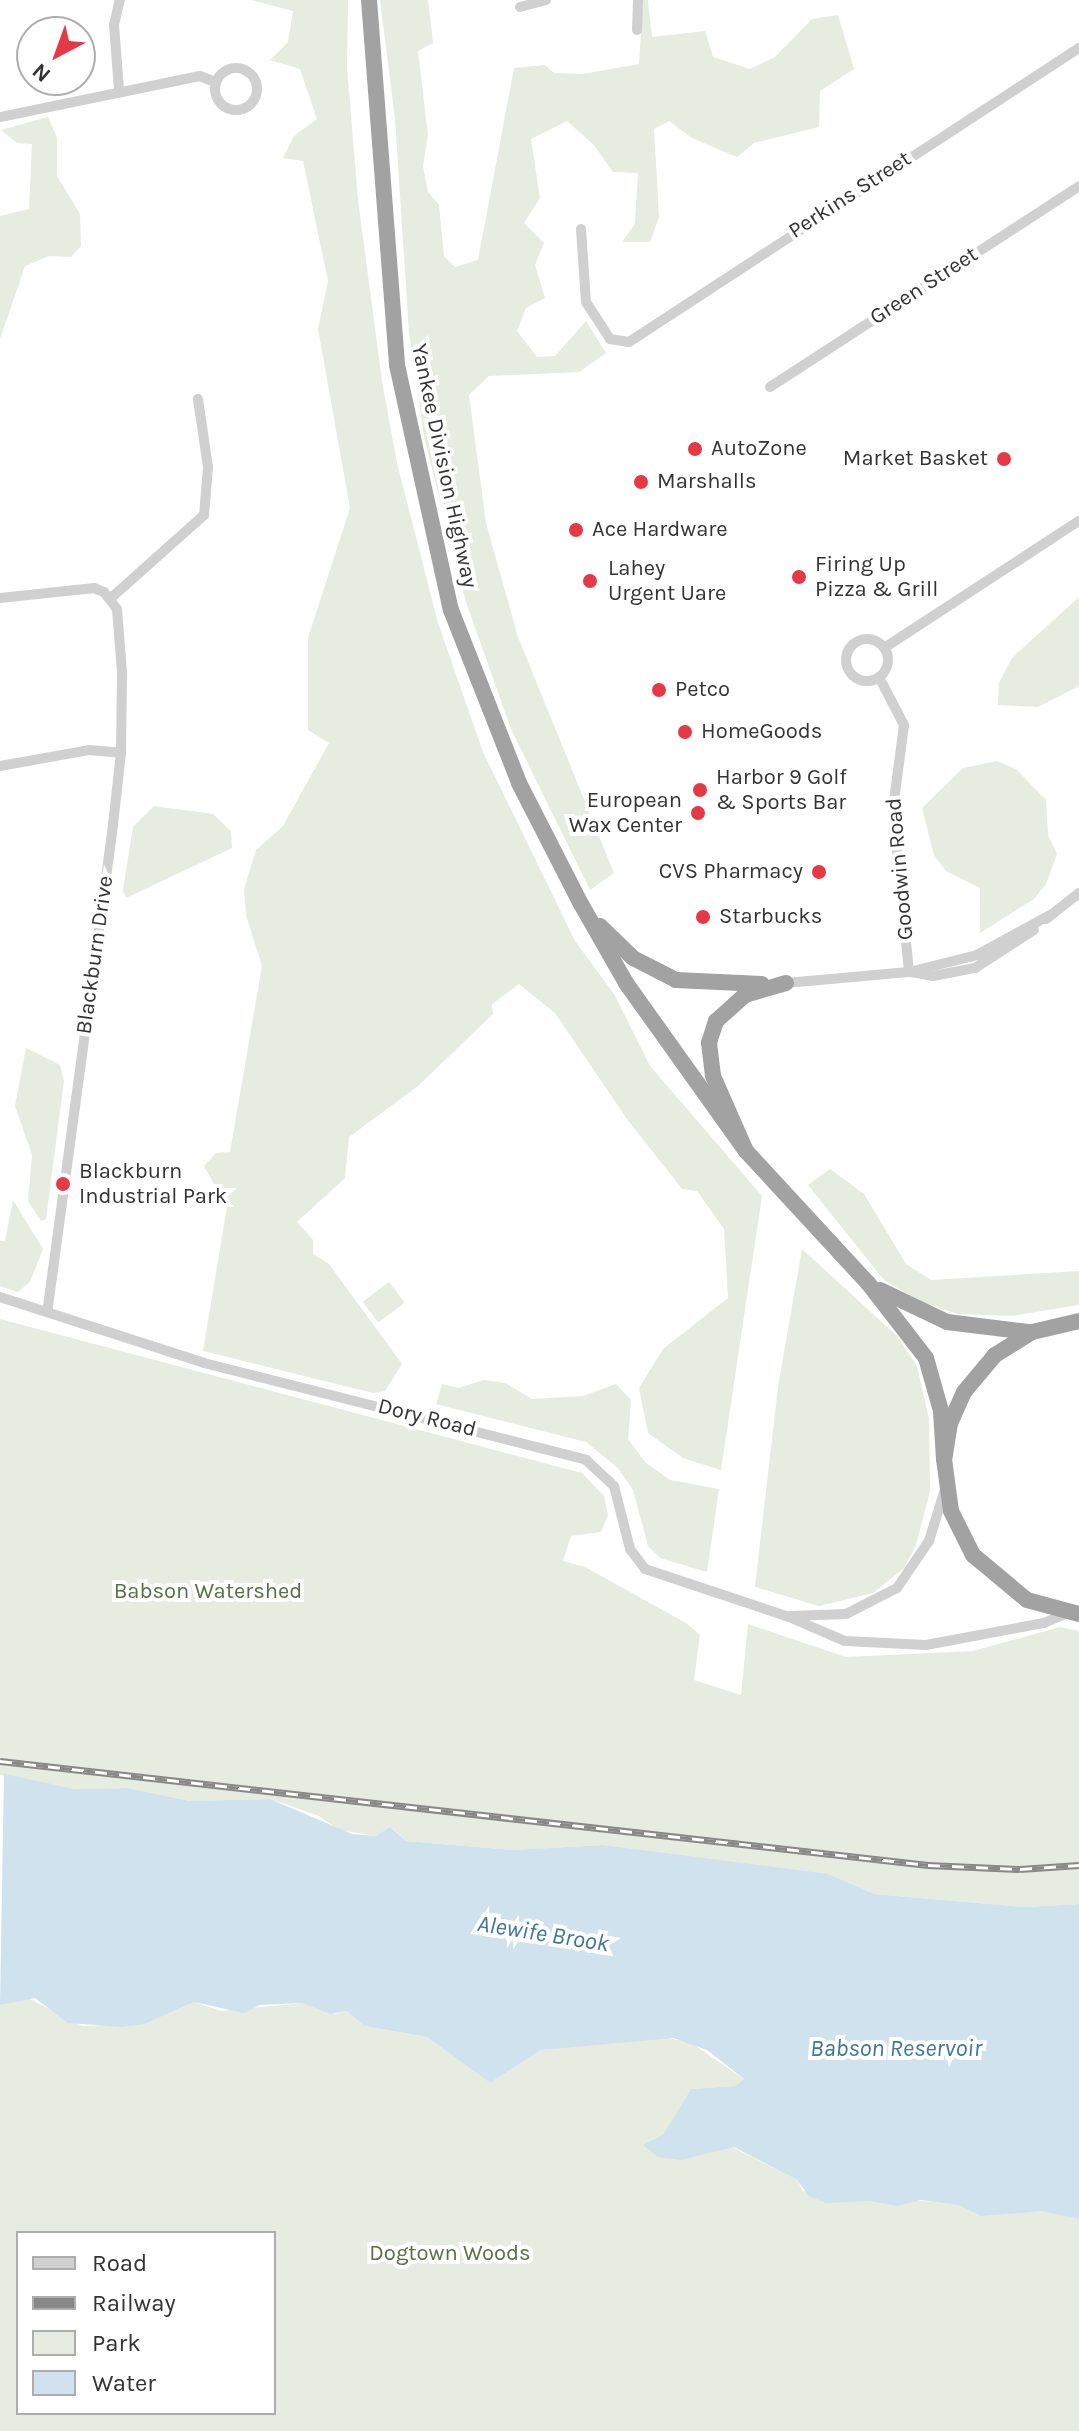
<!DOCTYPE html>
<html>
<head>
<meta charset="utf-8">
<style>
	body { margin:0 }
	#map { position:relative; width:1079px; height:2431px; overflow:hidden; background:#fff; font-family:Karla,sans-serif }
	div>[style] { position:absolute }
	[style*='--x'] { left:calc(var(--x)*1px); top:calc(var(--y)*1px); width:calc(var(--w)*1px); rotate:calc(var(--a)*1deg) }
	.green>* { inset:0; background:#e6ecdf; transform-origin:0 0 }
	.water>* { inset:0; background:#cfe2ee }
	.minor>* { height:10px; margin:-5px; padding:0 5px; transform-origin:5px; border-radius:5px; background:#d0d0d0 }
	.minor>.ring { margin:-5px; padding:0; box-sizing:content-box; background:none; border:10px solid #d0d0d0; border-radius:50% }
	.trunk>* { height:16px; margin:-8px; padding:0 8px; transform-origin:8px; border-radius:8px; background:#a2a2a2 }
	.rail>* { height:7px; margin-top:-3.5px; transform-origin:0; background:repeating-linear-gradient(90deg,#fff 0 12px,#888 0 24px); box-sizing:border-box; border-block:2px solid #888 }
	.dots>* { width:22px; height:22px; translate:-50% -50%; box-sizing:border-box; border:4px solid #fff; border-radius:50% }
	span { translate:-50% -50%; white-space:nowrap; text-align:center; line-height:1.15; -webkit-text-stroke:8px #fff; paint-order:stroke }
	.street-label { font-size:22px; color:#333 }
	.poi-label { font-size:22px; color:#333 }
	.left { translate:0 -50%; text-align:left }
	.right { translate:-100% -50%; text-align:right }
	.park-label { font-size:22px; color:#56703f }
	.water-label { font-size:24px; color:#3f7597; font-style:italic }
	.legend { position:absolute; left:16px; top:2231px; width:260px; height:184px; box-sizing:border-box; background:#fff; border:2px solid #adadad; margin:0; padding:10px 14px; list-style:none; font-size:24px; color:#333 }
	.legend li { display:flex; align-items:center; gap:16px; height:40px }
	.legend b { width:40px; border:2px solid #adadad }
	.north { position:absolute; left:16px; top:16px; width:80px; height:80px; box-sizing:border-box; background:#fff; border:2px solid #adadad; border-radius:50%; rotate:221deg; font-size:22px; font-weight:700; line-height:32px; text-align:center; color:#333 }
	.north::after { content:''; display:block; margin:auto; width:28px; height:36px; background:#e63946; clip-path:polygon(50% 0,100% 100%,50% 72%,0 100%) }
</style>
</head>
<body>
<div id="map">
	<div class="green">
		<div style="clip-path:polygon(251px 0,348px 0,347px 67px,358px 200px,382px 381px,397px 463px,438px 623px,483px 752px,575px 941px,614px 994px,650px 1066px,762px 1196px,721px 1470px,683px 1458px,648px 1433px,639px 1388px,663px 1349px,728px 1298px,724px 1229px,697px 1191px,682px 1189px,627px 1119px,555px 1013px,519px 984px,492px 1004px,493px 1014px,418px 1086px,349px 1137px,345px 1178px,297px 1222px,313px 1240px,313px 1254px,329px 1264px,402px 1364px,385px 1391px,373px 1393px,203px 1351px,227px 1207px,204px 1166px,216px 1153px,230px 1152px,262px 966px,246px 915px,244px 889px,256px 850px,283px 826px,329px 743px,308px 730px,308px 638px,350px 508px,318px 329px,328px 281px,303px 161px,283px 158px,294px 136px,317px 119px,300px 69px,270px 60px,288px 42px,293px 11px)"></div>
		<div style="clip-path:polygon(380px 0,428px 0,433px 43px,418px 51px,428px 135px,423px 166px,428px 192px,439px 205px,444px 256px,455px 267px,478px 260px,514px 68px,545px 65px,554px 73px,583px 74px,639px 64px,643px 0,648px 0,652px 37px,705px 31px,713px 57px,750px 69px,775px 57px,812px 19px,838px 15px,854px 69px,820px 91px,819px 127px,754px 143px,737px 157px,692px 138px,669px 121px,654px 129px,659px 217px,650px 242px,622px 242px,635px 224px,638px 173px,613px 172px,594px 145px,567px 121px,531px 139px,540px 198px,524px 223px,544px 243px,535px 265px,545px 298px,526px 308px,517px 331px,537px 357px,555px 356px,586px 321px,606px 353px,579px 372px,489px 376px,469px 395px,486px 523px,518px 637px,614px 873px,590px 890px,511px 729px,466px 602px,424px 437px,409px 333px,395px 118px)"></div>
		<div style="clip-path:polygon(48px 117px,57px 138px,57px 176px,80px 214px,81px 246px,71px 257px,49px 256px,25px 266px,0 339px,0 216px,29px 209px,32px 144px,17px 143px,1px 130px)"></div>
		<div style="clip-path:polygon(1079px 597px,1079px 686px,1038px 707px,998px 705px,999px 683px,1012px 658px)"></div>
		<div style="clip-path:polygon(997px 761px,1016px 769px,1046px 800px,1048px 835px,1057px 854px,1046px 884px,1034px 899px,980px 933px,980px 888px,946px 871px,934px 855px,922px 808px,963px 768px)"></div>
		<div style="clip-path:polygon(154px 806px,213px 814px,231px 831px,232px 848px,126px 898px,123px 890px,133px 827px)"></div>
		<div style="clip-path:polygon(26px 1048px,60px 1065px,64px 1081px,46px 1219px,41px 1221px,28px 1201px,32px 1155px,15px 1106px)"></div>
		<div style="clip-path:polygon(830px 1169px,864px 1194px,906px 1264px,931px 1280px,1079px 1271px,1079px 1305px,1012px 1316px,958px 1314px,921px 1302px,884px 1280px,808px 1185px)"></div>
		<div style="clip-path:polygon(13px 1200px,43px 1249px,30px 1282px,18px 1292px,0 1286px,0 1241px,5px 1241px)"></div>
		<div style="clip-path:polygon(802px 1249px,897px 1336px,917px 1366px,929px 1419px,930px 1491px,916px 1545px,904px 1568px,873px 1593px,819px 1606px,755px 1587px,778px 1387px)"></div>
		<div style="left:389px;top:1282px;width:26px;height:33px;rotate:53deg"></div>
		<div style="clip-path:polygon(0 1319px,582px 1473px,604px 1496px,608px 1515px,601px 1532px,571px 1536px,563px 1561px,585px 1567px,686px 1623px,700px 1635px,694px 1680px,741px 1695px,748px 1624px,846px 1657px,973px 1651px,1060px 1627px,1079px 1631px,1079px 1904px,1025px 1907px,874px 1894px,835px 1878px,603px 1845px,513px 1850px,406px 1841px,393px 1829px,375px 1836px,339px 1830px,319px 1816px,270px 1799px,190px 1801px,128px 1788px,76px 1789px,0 1775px)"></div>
		<div style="clip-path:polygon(484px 1380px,505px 1383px,532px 1399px,583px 1396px,616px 1384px,631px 1400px,628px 1439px,645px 1462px,670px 1480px,719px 1489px,707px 1572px,660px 1558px,648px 1546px,633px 1490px,618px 1468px,586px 1442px,436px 1404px,442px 1384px,459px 1388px)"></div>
		<div style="clip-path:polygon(evenodd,28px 1998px,82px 2026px,145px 2024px,194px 2002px,221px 2011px,303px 2003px,335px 2014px,347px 2011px,364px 2026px,427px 2037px,490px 2083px,541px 2050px,660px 2036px,691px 2043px,744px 2079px,735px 2086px,691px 2089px,664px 2135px,650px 2143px,724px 2143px,797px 2180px,803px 2191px,958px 2204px,990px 2215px,1040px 2207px,1079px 2216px,1079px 2431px,0 2431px,0 2005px,28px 1998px,18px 2233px,274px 2233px,274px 2413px,18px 2413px,18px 2233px)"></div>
	</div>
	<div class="water">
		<div style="clip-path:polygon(4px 1774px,75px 1789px,128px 1788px,190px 1801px,270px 1799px,352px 1834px,376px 1836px,390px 1827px,406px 1841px,513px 1850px,603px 1845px,828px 1874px,874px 1894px,1025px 1907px,1079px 1904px,1079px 2219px,1042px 2211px,981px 2216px,959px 2205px,920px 2200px,898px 2206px,869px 2201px,826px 2203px,809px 2196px,797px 2180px,734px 2147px,681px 2160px,658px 2157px,643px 2145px,663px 2135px,691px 2089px,735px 2086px,744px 2079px,707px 2050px,673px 2038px,541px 2050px,490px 2083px,427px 2037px,364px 2026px,347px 2011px,330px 2014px,303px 2003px,260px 2005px,244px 2013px,194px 2002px,145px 2024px,121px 2027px,68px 2023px,35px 1998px,0 2005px)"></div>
	</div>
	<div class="minor">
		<div style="--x:520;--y:7;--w:27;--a:-15"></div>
		<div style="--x:637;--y:30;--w:30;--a:-88"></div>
		<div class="ring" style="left:215px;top:68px;width:32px;height:32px"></div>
		<div style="--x:119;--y:90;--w:65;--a:-94.4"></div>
		<div style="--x:114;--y:25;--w:26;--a:-77"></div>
		<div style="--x:0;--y:117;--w:204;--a:-11.6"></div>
		<div style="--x:200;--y:76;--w:16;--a:22"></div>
		<div style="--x:581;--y:229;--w:73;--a:86.1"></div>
		<div style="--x:586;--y:302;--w:44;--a:57"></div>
		<div style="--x:610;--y:339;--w:19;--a:9"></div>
		<div style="--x:629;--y:342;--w:538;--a:-33.16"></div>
		<div style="--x:770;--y:387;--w:369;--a:-33"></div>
		<div style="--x:0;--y:598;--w:95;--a:-6.1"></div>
		<div style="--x:94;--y:588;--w:11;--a:22"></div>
		<div style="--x:104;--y:592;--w:21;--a:53"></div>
		<div style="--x:117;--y:609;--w:64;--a:85.5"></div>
		<div style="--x:122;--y:673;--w:80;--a:90.7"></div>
		<div style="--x:121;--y:753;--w:81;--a:96.4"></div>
		<div style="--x:112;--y:833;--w:483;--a:97.7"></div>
		<div style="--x:111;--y:598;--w:125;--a:-41.7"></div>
		<div style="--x:204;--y:515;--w:48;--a:-85.2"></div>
		<div style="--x:208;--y:467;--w:69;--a:-98.4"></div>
		<div class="ring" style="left:846px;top:639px;width:32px;height:32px"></div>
		<div style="--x:884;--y:648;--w:233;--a:-33.1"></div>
		<div style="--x:879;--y:677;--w:54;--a:62.5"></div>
		<div style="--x:904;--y:725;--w:85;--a:97.5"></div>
		<div style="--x:893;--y:809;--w:164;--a:84.4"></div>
		<div style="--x:0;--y:766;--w:90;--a:-10.2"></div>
		<div style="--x:89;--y:750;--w:32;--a:5"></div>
		<div style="--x:1046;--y:919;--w:42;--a:-38.2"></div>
		<div style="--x:911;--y:972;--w:22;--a:10"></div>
		<div style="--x:933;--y:976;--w:43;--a:-10.8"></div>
		<div style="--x:975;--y:968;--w:70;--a:-32.8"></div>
		<div style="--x:786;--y:983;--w:123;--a:-5.1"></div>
		<div style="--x:909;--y:972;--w:70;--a:-14"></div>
		<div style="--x:977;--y:955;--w:83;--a:-28.7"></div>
		<div style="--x:0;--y:1297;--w:214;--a:17.9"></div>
		<div style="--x:204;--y:1363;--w:394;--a:14.2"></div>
		<div style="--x:586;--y:1460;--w:38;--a:43"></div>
		<div style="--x:614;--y:1486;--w:65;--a:75.7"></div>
		<div style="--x:630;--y:1549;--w:25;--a:53"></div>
		<div style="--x:645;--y:1569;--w:152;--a:18.4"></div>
		<div style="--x:789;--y:1617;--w:61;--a:23.2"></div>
		<div style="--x:845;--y:1641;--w:81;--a:2.8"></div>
		<div style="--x:926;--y:1645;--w:120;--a:-10.6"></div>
		<div style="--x:1044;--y:1623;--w:23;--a:-23"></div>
		<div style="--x:791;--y:1616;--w:55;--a:-2.1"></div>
		<div style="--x:846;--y:1614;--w:57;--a:-27"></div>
		<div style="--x:897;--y:1588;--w:57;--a:-55.8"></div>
		<div style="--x:929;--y:1541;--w:54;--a:-72.9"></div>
	</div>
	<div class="trunk">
		<div style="--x:369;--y:0;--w:366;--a:85.6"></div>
		<div style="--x:397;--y:365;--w:251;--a:77.6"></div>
		<div style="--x:451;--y:610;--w:186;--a:68.5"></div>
		<div style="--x:519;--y:783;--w:136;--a:62.9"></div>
		<div style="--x:581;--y:904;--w:91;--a:60.3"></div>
		<div style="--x:626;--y:983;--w:206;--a:54.5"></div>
		<div style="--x:600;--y:926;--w:46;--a:44.1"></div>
		<div style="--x:633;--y:958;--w:48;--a:27.1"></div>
		<div style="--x:676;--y:980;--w:86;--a:2.7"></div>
		<div style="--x:786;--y:983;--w:43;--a:163.7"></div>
		<div style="--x:745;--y:995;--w:39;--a:138"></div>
		<div style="--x:716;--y:1021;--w:23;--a:108"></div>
		<div style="--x:709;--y:1043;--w:33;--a:83"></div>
		<div style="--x:713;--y:1076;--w:82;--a:66.3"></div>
		<div style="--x:746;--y:1151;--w:180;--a:47.3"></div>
		<div style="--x:868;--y:1283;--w:95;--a:52.3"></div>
		<div style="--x:926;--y:1358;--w:55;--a:74.2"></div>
		<div style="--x:941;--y:1411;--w:48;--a:86.4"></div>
		<div style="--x:880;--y:1290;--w:74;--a:25.5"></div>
		<div style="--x:947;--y:1322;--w:82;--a:7"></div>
		<div style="--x:1079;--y:1321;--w:48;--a:166.8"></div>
		<div style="--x:1032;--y:1332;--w:44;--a:148.1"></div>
		<div style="--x:995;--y:1355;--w:48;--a:130"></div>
		<div style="--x:964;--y:1392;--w:34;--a:114"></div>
		<div style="--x:950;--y:1423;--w:36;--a:99"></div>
		<div style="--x:944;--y:1459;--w:52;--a:82.3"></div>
		<div style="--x:951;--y:1511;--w:49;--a:63.4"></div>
		<div style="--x:973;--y:1555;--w:70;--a:39.8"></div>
		<div style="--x:1027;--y:1600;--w:54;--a:15.1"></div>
	</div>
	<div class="rail">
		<div style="--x:0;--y:1761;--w:934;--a:6.39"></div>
		<div style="--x:928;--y:1865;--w:92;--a:2.5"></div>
		<div style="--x:1020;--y:1869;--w:59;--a:-3.9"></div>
	</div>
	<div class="dots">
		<div style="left:695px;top:449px;background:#e63946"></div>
		<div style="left:1004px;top:459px;background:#e63946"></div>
		<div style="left:641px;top:482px;background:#e63946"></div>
		<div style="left:576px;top:530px;background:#e63946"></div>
		<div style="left:799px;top:577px;background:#e63946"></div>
		<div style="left:590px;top:581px;background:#e63946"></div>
		<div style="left:659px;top:690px;background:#e63946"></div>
		<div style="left:685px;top:732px;background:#e63946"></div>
		<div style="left:700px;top:790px;background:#e63946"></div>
		<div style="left:698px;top:813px;background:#e63946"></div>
		<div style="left:819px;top:872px;background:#e63946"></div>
		<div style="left:703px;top:917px;background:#e63946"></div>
		<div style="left:63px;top:1184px;background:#e63946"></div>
	</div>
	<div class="street-label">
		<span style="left:850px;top:195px;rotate:-33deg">Perkins Street</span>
		<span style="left:924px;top:286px;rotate:-33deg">Green Street</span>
		<span style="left:444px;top:466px;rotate:78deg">Yankee Division Highway</span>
		<span style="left:900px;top:869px;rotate:-95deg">Goodwin Road</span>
		<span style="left:95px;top:955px;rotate:-82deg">Blackburn Drive</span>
		<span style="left:427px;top:1418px;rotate:14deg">Dory Road</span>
	</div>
	<div class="poi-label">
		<span class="left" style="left:711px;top:449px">AutoZone</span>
		<span class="right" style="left:988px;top:459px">Market Basket</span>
		<span class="left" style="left:657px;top:482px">Marshalls</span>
		<span class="left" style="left:592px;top:530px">Ace Hardware</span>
		<span class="left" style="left:815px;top:577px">Firing Up<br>Pizza &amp; Grill</span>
		<span class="left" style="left:608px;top:581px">Lahey<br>Urgent Uare</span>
		<span class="left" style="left:675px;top:690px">Petco</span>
		<span class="left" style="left:701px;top:732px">HomeGoods</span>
		<span class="left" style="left:716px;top:790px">Harbor 9 Golf<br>&amp; Sports Bar</span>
		<span class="right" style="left:682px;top:813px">European<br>Wax Center</span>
		<span class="right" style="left:803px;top:872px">CVS Pharmacy</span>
		<span class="left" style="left:719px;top:917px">Starbucks</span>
		<span class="left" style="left:79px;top:1184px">Blackburn<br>Industrial Park</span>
	</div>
	<div class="park-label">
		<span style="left:208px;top:1592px">Babson Watershed</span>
		<span style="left:450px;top:2254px">Dogtown Woods</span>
	</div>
	<div class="water-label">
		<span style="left:543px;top:1934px;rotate:9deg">Alewife Brook</span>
		<span style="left:896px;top:2049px">Babson Reservoir</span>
	</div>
	<ul class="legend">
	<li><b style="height:10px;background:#d0d0d0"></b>Road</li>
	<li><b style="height:10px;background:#888"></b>Railway</li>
	<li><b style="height:22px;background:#e6ecdf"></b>Park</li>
	<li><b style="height:22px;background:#cfe2ee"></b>Water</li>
	</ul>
	<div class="north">N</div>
</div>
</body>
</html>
